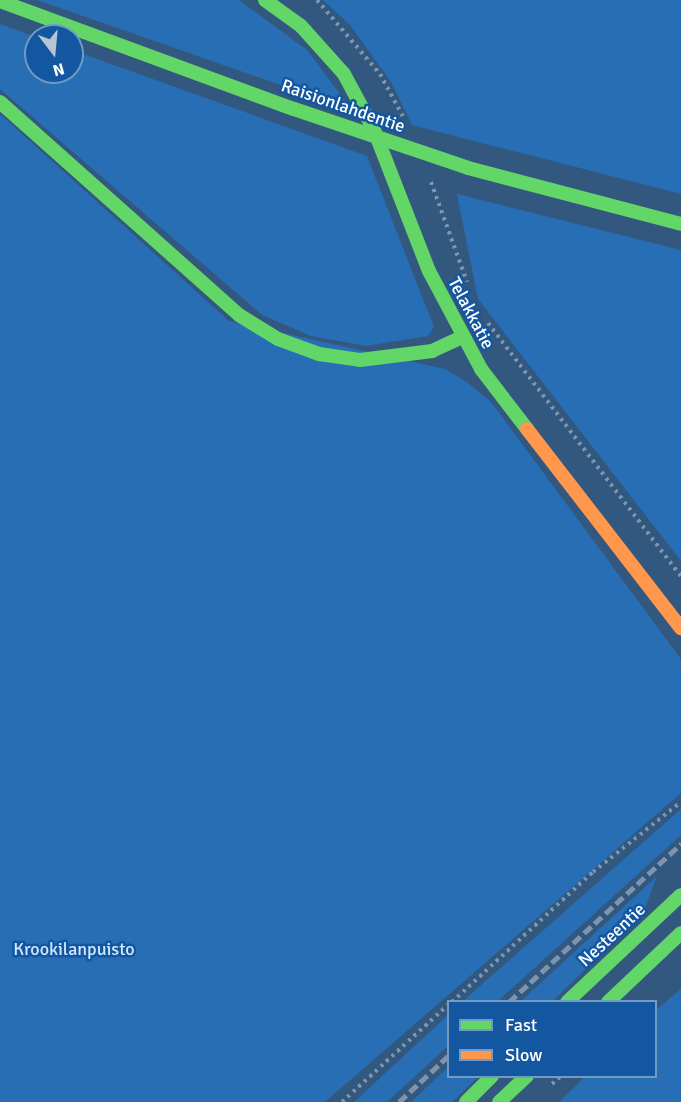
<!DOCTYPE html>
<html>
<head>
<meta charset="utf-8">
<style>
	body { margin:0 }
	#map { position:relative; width:681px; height:1102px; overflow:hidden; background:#32587f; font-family:Signika,sans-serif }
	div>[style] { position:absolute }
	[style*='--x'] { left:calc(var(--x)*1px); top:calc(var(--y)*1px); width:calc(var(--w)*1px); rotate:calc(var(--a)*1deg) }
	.green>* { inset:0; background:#276eb5 }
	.path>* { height:4px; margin-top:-2px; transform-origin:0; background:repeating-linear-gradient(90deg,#7d96af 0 3px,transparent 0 7.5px) }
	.fast>* { height:14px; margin:-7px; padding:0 7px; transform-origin:7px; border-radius:7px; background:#63d668 }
	.slow>* { height:14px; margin:-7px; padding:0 7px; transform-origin:7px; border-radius:7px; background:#ff974d }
	.rail>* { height:4.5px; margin-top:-2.25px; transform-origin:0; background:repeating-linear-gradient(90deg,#7d94ae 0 10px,transparent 0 14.5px) }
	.fast-bridge>* { height:14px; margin:-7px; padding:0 7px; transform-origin:7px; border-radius:7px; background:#63d668 }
	span { translate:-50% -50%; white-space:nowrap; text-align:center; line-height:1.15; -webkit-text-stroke:5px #12579f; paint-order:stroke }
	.street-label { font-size:18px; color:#fff }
	.park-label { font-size:18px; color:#d2e8fe }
	.legend { position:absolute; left:447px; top:1000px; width:210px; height:78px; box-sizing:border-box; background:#12579f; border:2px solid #719ac5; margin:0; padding:8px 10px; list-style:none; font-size:18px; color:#fff }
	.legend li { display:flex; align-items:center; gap:12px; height:30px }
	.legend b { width:30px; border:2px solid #719ac5 }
	.north { position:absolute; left:24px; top:24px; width:60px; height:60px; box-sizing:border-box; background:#12579f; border:2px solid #719ac5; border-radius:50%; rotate:164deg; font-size:16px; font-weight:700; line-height:24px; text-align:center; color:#fff }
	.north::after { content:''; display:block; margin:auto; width:21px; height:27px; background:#b7c5d2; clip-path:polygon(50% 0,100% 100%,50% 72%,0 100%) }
</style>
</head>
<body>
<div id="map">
	<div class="green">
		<div style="clip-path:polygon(37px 0,239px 0,307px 50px,352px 110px)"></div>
		<div style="clip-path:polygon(323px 0,681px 0,681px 194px,412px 125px,391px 82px,350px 25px)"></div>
		<div style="clip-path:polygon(0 24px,36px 37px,36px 72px,72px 72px,72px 50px,367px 156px,434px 327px,428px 336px,366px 346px,311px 336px,262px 315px,0 89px)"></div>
		<div style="clip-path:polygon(0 114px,229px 321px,445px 369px,468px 383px,491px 402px,681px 659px,681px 793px,325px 1102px,0 1102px)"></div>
		<div style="clip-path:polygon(457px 194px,681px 250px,681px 561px,478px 299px)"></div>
		<div style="clip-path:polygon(681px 809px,681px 835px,498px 1001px,463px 1001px)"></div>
		<div style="clip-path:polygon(657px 876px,644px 911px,553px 1001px,520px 1002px)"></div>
		<div style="clip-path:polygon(681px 989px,681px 1102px,559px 1102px,585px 1077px,656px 1076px,656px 1010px)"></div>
		<div style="clip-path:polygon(448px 1015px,448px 1046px,387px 1102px,354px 1102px)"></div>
		<div style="clip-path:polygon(448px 1067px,448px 1076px,478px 1077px,452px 1102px,411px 1102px)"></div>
	</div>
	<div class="path">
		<div style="--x:317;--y:0;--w:97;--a:49.6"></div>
		<div style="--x:380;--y:74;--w:52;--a:61.5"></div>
		<div style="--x:431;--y:182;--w:106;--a:70.2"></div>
		<div style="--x:488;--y:323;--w:318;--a:52.7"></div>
		<div style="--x:452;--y:1002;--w:192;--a:-42.7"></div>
		<div style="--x:593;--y:872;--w:112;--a:-38.5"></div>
		<div style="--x:552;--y:1084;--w:12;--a:-42"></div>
		<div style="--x:342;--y:1102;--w:144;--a:-42.5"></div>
	</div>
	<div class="fast">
		<div style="--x:265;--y:0;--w:44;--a:35.8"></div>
		<div style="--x:301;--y:26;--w:64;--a:48.1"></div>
		<div style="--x:344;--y:74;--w:64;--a:61.8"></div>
		<div style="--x:374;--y:130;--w:151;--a:68.7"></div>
		<div style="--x:429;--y:271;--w:111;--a:62"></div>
		<div style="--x:481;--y:369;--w:76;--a:52.5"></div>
		<div style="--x:0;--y:1;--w:313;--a:20.2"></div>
		<div style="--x:0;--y:102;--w:320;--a:41.7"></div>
		<div style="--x:239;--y:315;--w:46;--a:31.6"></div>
		<div style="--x:278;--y:339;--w:44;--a:20.1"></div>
		<div style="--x:319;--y:354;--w:41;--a:8.3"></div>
		<div style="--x:360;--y:360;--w:73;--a:-7.1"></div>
		<div style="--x:432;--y:351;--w:33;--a:-25"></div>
		<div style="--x:468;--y:168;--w:220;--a:14.7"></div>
		<div style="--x:567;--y:1002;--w:156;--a:-43.2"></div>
		<div style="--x:608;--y:1002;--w:100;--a:-43.4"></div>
		<div style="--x:466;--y:1102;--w:37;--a:-45"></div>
		<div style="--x:499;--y:1102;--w:38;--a:-43"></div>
	</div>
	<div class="slow">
		<div style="--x:527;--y:429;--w:252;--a:52.3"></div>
	</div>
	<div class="rail">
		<div style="--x:509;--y:1002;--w:234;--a:-42.6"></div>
		<div style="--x:399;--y:1102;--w:67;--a:-43.2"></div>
	</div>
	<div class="fast-bridge">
		<div style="--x:294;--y:109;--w:184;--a:18.7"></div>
	</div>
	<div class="street-label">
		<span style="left:343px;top:106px;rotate:19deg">Raisionlahdentie</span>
		<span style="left:471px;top:313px;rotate:62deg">Telakkatie</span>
		<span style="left:612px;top:935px;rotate:-43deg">Nesteentie</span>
	</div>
	<div class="park-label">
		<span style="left:74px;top:949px">Krookilanpuisto</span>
	</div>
	<ul class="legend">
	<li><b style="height:8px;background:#63d668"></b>Fast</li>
	<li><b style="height:8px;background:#ff974d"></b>Slow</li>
	</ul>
	<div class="north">N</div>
</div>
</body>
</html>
